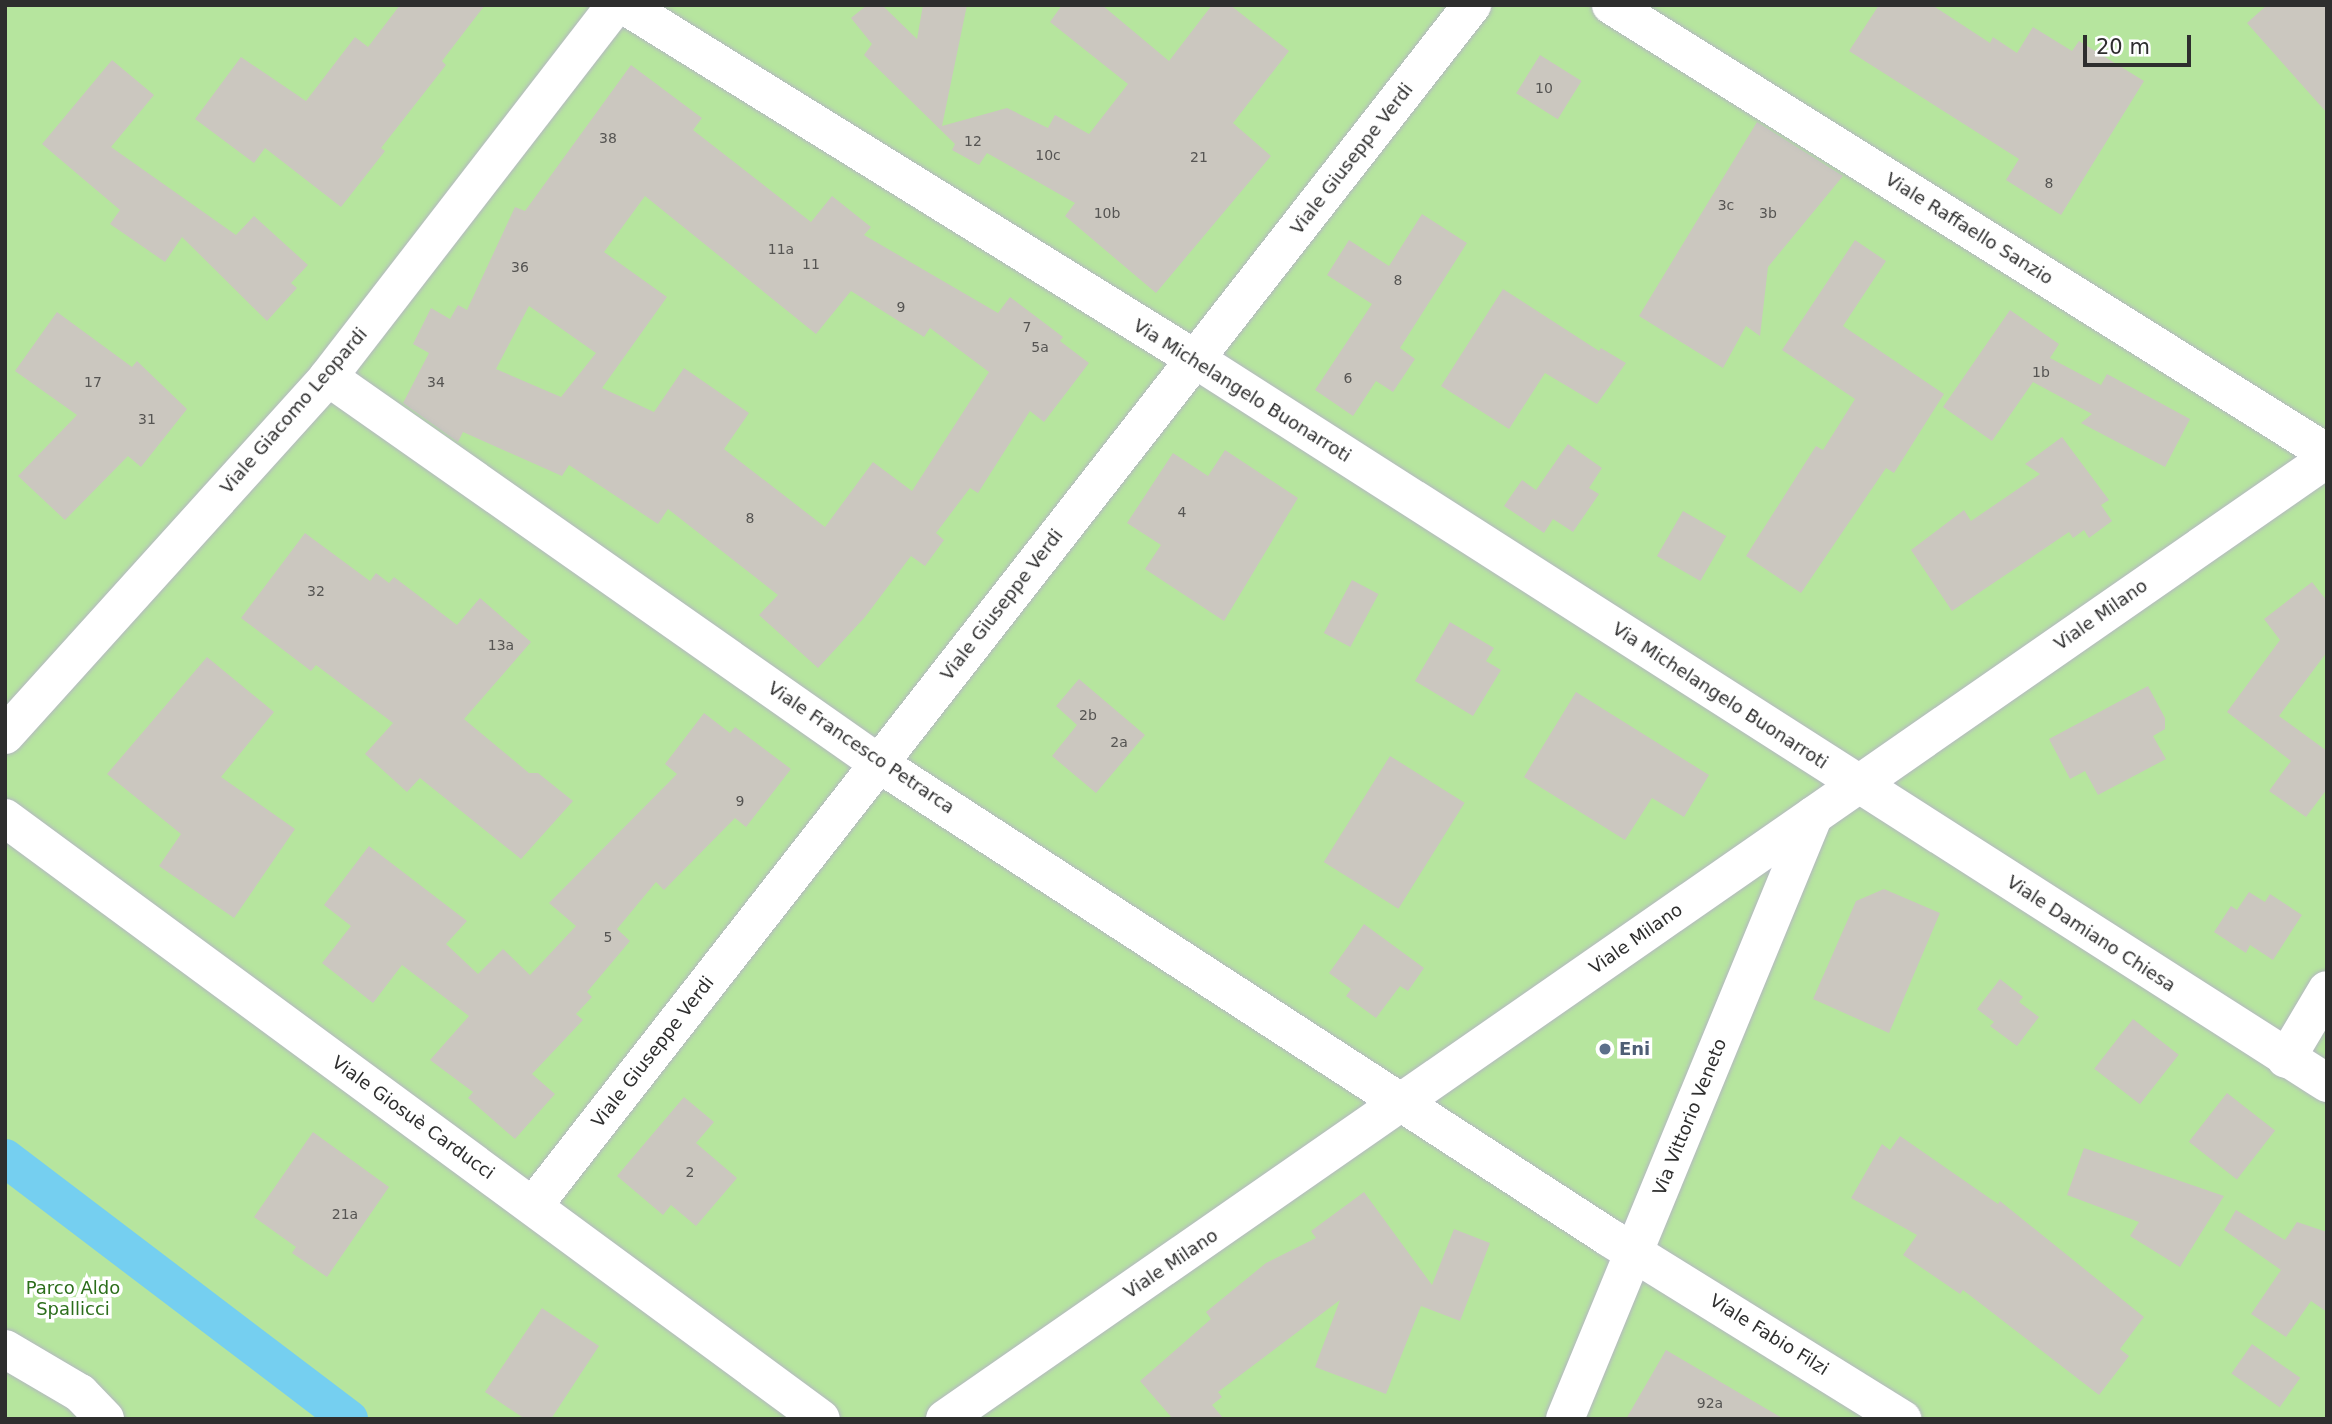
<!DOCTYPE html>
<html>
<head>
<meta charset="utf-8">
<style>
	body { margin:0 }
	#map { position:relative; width:2332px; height:1424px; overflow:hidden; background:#efe9e1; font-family:"DejaVu Sans",sans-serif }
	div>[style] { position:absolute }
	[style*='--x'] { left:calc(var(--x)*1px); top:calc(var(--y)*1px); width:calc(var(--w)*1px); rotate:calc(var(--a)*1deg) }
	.green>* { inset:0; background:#b6e59e; transform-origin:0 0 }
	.canal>* { height:38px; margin:-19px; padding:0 19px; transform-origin:19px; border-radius:19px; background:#75cff0 }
	.building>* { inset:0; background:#cbc7bf; transform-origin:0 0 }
	.roads { filter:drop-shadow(0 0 2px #b4b7c1) drop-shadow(0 0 2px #b4b7c1) }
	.minor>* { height:38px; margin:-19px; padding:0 19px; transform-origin:19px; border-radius:19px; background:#fff }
	.tertiary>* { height:38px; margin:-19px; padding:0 19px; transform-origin:19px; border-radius:19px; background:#fff }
	.dots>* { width:19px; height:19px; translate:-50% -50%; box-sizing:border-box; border:4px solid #fff; border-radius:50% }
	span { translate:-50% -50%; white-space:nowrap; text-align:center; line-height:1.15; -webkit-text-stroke:7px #fff; paint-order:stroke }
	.number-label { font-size:14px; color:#555452 }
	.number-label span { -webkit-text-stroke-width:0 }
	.street-label { font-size:18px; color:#2e2e2e }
	.service-label { font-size:18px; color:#4e5e75; font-weight:700 }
	.left { translate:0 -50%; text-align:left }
	.park-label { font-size:18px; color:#2c6e1b }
	.frame { position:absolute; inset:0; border:7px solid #2e2e2e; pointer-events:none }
	.scale { position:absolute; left:2083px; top:35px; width:108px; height:32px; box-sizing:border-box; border:4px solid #2e2e2e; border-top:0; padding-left:9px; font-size:21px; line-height:24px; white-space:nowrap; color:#2e2e2e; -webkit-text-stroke:5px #fff; paint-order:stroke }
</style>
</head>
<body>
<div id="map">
	<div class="green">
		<div style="left:5px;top:5px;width:2322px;height:1414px"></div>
	</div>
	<div class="canal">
		<div style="--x:5;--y:1158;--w:432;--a:37.2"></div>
	</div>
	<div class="building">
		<div style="clip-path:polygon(400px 5px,485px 5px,442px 61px,446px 65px,381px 148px,385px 151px,341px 207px,265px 148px,254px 163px,195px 119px,241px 57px,306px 101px,355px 37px,368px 47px)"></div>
		<div style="clip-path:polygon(867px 5px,882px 5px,917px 39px,923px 5px,967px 5px,942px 126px,1007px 108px,1048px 128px,1055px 115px,1089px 134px,1128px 84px,1050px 22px,1062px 5px,1102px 5px,1169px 61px,1212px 5px,1230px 5px,1289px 51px,1233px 123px,1271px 156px,1156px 293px,1065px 216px,1075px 203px,987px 153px,979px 165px,952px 150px,955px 144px,864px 55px,872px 44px,851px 18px)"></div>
		<div style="clip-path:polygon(1879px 5px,1932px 5px,1990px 43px,1993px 37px,2017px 53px,2033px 27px,2072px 51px,2079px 41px,2144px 81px,2061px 215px,2006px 180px,2019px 159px,1849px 51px)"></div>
		<div style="clip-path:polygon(2267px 5px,2327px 5px,2327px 113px,2247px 23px)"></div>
		<div style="left:1540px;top:55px;width:49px;height:45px;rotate:32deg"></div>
		<div style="clip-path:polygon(112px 60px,154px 95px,111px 147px,236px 235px,254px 216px,308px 265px,291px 283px,297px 288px,267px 321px,182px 237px,165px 262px,110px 224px,120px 210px,42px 144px)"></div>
		<div style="clip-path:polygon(evenodd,631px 65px,702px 118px,693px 130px,811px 222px,832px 196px,871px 227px,864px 235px,998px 313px,1010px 297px,1063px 337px,1060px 341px,1089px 363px,1044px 422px,1030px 411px,978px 493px,970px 488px,936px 533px,944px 540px,925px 566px,911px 556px,865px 617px,818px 668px,759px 615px,778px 595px,668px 509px,658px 524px,569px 465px,562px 476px,463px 432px,458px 442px,403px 403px,429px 353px,413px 344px,431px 308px,450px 319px,458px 305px,467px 310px,515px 207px,525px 211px,631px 65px,645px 196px,816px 334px,851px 291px,924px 337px,930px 328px,989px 372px,912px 491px,873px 462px,825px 527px,724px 449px,749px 413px,684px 368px,654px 412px,602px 388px,667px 297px,604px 252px,645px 196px,631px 65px,529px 306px,596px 353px,561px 397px,496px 369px,529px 306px)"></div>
		<div style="clip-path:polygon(1757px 122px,1843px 176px,1768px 267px,1760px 336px,1746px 326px,1723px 368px,1639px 316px)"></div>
		<div style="clip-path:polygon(1422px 214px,1467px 243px,1400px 348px,1415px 359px,1393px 392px,1376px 381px,1353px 416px,1315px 390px,1372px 304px,1327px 275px,1349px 240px,1389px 266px)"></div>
		<div style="clip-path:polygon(1855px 240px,1886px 261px,1843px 326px,1944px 394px,1894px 473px,1886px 468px,1801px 593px,1746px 556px,1816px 446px,1823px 450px,1855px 399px,1782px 350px)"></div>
		<div style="clip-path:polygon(1503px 289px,1599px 351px,1601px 348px,1626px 363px,1597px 404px,1545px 373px,1509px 429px,1441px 386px)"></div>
		<div style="clip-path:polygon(2010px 310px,2059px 344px,2050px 358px,2101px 385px,2107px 374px,2190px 419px,2165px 467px,2081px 423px,2092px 414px,2033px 382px,1992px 441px,1943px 407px)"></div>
		<div style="clip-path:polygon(57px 312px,132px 367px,137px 361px,187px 409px,141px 467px,128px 456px,65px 520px,18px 476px,77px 415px,15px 371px)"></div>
		<div style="clip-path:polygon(2062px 437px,2109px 500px,2101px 505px,2112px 521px,2089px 538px,2084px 530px,2073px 538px,2069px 532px,1952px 611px,1911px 550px,1964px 510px,1971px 521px,2040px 474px,2025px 464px)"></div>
		<div style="clip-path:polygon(1568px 444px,1602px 468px,1589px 488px,1599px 494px,1573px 532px,1553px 519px,1544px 533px,1504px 506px,1522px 480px,1536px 490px)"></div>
		<div style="clip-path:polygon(1225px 450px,1298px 498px,1224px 621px,1145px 569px,1161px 545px,1127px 523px,1173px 453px,1208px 476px)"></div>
		<div style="left:1683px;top:511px;width:50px;height:52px;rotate:30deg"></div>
		<div style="clip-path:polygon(305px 533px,370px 581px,376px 573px,389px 583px,394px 577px,457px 625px,480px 598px,531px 642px,464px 719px,529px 773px,538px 773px,573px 801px,521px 859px,420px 778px,407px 792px,365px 754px,393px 723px,316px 665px,311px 671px,241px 618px)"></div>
		<div style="left:1352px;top:580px;width:30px;height:60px;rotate:28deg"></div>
		<div style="clip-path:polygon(2312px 582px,2327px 601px,2327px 652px,2279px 716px,2327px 751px,2327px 789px,2306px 817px,2269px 791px,2291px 761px,2227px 712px,2280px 640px,2264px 619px)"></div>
		<div style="clip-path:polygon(1450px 622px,1494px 648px,1486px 661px,1501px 670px,1473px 716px,1415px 681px)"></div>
		<div style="clip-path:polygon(207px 657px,274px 712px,221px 777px,295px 829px,234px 918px,159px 866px,181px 834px,107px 774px)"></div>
		<div style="clip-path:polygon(1079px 679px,1145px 735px,1096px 793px,1052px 756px,1077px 725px,1056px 706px)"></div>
		<div style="clip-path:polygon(2148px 686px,2165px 718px,2165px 729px,2153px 736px,2166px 759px,2098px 795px,2085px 771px,2070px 779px,2049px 739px)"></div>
		<div style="clip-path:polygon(1576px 692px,1709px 775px,1684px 817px,1652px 798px,1625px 840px,1524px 777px)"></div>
		<div style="clip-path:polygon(704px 713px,730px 733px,735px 727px,791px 769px,746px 827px,735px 818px,664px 890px,656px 882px,617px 929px,630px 941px,587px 992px,592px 997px,576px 1014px,583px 1020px,532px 1074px,555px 1094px,515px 1139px,468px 1098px,473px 1092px,430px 1060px,469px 1016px,402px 965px,373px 1003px,322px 963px,351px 926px,324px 905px,369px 846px,467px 921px,446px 944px,478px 974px,503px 949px,530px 975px,576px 926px,549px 903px,677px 774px,665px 764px)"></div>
		<div style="left:1390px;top:756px;width:88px;height:125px;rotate:32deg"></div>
		<div style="clip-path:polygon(1884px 889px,1940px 913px,1889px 1033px,1813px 999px,1856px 901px)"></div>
		<div style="clip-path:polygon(2249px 892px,2265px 902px,2270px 894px,2302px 915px,2273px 960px,2250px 945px,2246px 953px,2214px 932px,2231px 906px,2237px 910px)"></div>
		<div style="clip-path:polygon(1364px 924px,1424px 968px,1408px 991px,1400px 986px,1376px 1018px,1346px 996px,1351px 989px,1329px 973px)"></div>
		<div style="clip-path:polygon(2000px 979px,2023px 997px,2019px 1002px,2039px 1017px,2017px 1046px,1990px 1026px,1994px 1022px,1977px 1009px)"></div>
		<div style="left:2133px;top:1019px;width:58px;height:63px;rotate:38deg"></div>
		<div style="left:2227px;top:1093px;width:61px;height:62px;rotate:38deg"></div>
		<div style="clip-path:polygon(684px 1097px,714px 1122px,696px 1143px,737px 1178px,696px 1226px,671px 1205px,663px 1215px,617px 1176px)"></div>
		<div style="clip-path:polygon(313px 1132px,389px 1187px,327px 1277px,292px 1253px,296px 1247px,254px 1217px)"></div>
		<div style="clip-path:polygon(1900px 1136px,1998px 1204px,2000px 1201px,2144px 1317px,2120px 1349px,2129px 1356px,2099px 1395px,1963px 1290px,1960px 1294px,1903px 1255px,1917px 1235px,1851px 1198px,1882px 1144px,1890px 1150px)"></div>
		<div style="clip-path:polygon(2084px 1148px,2224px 1196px,2180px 1267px,2130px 1236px,2139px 1222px,2067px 1195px)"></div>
		<div style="clip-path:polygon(1364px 1192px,1432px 1285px,1454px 1229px,1490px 1243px,1460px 1321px,1421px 1306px,1386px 1394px,1315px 1367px,1340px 1300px,1218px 1392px,1222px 1397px,1212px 1405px,1224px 1419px,1173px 1419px,1140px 1381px,1211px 1319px,1206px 1312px,1266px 1263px,1316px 1238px,1311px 1231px)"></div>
		<div style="clip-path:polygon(2236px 1210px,2285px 1240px,2297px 1222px,2327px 1232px,2327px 1312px,2311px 1301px,2286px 1337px,2251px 1314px,2281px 1270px,2224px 1230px)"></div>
		<div style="clip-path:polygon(542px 1308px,599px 1346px,551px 1419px,525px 1419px,485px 1392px)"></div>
		<div style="left:2252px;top:1344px;width:59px;height:36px;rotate:35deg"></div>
		<div style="clip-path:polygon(1666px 1350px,1784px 1419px,1626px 1419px)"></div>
	</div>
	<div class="roads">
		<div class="minor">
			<div style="--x:624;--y:5;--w:672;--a:31.8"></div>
			<div style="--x:1195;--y:359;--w:1344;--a:32.6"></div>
			<div style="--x:1611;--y:5;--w:845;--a:32.03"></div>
			<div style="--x:328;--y:377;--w:672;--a:35.06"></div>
			<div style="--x:878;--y:763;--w:873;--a:32.98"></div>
			<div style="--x:1610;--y:1238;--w:344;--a:31.8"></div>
			<div style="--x:5;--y:735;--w:482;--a:-47.9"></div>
			<div style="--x:328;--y:377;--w:470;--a:-52.3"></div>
			<div style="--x:5;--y:818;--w:1013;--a:36.37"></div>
			<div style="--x:2286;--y:1059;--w:80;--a:-59.3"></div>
			<div style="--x:533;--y:1206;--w:1525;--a:-51.98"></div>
			<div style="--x:5;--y:1349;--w:87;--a:30.4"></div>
			<div style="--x:80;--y:1393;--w:36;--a:46"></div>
		</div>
		<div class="tertiary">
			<div style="--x:945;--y:1419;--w:1683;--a:-34.79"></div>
			<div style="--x:1565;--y:1419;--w:653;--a:-67.6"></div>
		</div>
	</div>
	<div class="dots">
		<div style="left:1605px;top:1049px;background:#5c6f8a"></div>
	</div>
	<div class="number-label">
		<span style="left:1544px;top:88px">10</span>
		<span style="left:608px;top:138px">38</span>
		<span style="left:973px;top:141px">12</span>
		<span style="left:1048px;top:155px">10c</span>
		<span style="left:1199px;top:157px">21</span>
		<span style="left:2049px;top:183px">8</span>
		<span style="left:1726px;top:205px">3c</span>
		<span style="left:1107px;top:213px">10b</span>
		<span style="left:1768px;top:213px">3b</span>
		<span style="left:781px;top:249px">11a</span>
		<span style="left:811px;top:264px">11</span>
		<span style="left:520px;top:267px">36</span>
		<span style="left:1398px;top:280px">8</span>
		<span style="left:901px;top:307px">9</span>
		<span style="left:1027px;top:327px">7</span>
		<span style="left:1040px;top:347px">5a</span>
		<span style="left:2041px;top:372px">1b</span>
		<span style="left:1348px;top:378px">6</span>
		<span style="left:93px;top:382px">17</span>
		<span style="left:436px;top:382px">34</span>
		<span style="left:147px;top:419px">31</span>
		<span style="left:1182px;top:512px">4</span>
		<span style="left:750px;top:518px">8</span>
		<span style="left:316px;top:591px">32</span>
		<span style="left:501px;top:645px">13a</span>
		<span style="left:1088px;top:715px">2b</span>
		<span style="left:1119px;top:742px">2a</span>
		<span style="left:740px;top:801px">9</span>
		<span style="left:608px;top:937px">5</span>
		<span style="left:690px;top:1172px">2</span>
		<span style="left:345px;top:1214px">21a</span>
		<span style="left:1710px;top:1403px">92a</span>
	</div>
	<div class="street-label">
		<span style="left:1352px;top:159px;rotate:-52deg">Viale Giuseppe Verdi</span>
		<span style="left:1969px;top:229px;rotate:32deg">Viale Raffaello Sanzio</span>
		<span style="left:1242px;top:391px;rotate:32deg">Via Michelangelo Buonarroti</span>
		<span style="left:294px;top:411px;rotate:-49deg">Viale Giacomo Leopardi</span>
		<span style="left:1002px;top:605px;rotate:-52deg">Viale Giuseppe Verdi</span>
		<span style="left:2101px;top:615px;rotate:-35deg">Viale Milano</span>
		<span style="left:1720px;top:696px;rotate:33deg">Via Michelangelo Buonarroti</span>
		<span style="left:861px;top:748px;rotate:34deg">Viale Francesco Petrarca</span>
		<span style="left:2091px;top:934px;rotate:33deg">Viale Damiano Chiesa</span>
		<span style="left:1636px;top:939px;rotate:-35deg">Viale Milano</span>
		<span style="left:653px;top:1052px;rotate:-52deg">Viale Giuseppe Verdi</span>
		<span style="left:1690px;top:1117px;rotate:-68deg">Via Vittorio Veneto</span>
		<span style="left:413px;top:1118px;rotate:36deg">Viale Giosuè Carducci</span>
		<span style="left:1171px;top:1264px;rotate:-34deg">Viale Milano</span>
		<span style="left:1769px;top:1335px;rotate:32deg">Viale Fabio Filzi</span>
	</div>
	<div class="service-label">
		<span class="left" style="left:1619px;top:1049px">Eni</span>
	</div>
	<div class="park-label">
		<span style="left:73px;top:1299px">Parco Aldo<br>Spallicci</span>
	</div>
	<div class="frame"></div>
	<div class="scale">20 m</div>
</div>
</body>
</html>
